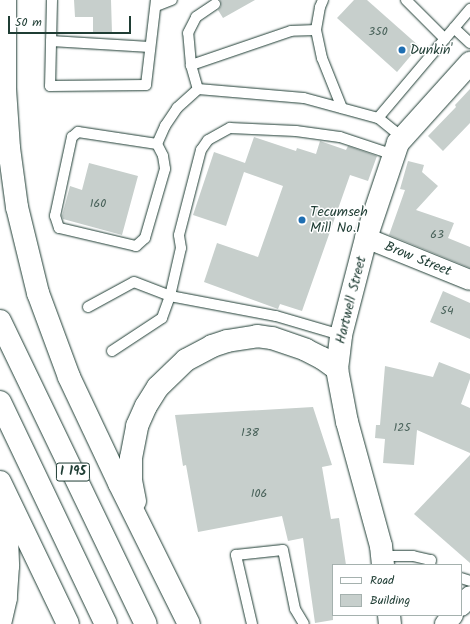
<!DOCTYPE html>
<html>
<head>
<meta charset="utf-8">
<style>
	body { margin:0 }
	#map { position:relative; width:470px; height:624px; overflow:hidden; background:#fff; font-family:Kalam,sans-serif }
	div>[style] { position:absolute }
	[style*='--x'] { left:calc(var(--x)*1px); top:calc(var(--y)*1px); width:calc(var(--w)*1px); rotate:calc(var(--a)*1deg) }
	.building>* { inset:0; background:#c7cfcc }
	.roads { filter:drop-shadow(0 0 1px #1f3d34) drop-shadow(0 0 1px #1f3d34) }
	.service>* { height:10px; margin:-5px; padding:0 5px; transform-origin:5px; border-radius:5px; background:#fff }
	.minor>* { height:20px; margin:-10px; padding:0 10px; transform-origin:10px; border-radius:10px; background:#fff }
	.secondary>* { height:22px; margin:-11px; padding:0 11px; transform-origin:11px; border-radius:11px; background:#fff }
	.motorway>* { height:22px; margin:-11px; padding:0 11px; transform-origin:11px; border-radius:11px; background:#fff }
	.dots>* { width:11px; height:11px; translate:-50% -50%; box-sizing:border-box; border:2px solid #fff; border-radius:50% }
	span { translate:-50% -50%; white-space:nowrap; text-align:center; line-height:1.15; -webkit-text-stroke:3px #fff; paint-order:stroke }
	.number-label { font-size:12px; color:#49625a }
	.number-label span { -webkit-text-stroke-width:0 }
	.shield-label span { padding:1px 3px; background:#fff; border:1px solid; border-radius:3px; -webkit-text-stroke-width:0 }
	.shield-label { font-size:13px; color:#1f3d34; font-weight:700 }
	.poi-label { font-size:14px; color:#1f3d34 }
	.left { translate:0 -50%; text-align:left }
	.street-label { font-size:14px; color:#1f3d34 }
	.legend { position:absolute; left:332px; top:564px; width:130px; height:52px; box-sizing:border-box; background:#fff; border:1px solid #a5b1ae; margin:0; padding:5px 7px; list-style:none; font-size:12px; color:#1f3d34 }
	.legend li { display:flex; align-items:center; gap:8px; height:20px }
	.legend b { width:20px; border:1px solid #a5b1ae }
	.scale { position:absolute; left:8px; top:16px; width:123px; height:18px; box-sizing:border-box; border:2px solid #1f3d34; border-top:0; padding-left:5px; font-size:12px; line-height:14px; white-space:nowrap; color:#1f3d34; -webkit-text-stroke:3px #fff; paint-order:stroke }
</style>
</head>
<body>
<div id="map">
	<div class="building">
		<div style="clip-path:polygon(74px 0,111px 0,112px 33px,93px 33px,93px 17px,75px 17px)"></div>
		<div style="clip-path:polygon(220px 0,255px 0,223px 18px,218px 10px,221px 6px)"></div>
		<div style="clip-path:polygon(354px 0,367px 0,419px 46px,397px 72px,337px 18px)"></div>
		<div style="clip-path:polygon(470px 89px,470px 123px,443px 151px,428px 136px,456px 107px,455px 105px)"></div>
		<div style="clip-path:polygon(254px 137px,296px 151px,297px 148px,316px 154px,320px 141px,346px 150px,348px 146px,377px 156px,368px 181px,350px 175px,302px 311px,280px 304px,278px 309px,204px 282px,217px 243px,258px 257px,283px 186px,244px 172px,226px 226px,193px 215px,214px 152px,245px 163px)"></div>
		<div style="clip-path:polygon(408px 161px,424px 165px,422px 172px,438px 186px,416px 210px,454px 223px,448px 238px,470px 247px,470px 268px,389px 235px,405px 190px,400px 189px)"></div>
		<div style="clip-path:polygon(89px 163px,138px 176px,122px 235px,63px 219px,62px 216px,70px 186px,82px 190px)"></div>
		<div style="clip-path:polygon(443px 291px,470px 303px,470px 339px,430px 322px)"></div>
		<div style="clip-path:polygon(439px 362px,470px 374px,470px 379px,461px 404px,470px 408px,470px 453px,417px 430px,414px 465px,383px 463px,385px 439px,375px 438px,376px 425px,380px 425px,385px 366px,433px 377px)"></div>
		<div style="clip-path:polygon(313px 407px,332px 465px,322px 467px,331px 519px,339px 518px,346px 565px,333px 565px,333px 620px,315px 623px,303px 538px,288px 541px,282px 516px,198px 532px,186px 465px,183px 466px,175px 415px)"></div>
		<div style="clip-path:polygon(470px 455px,470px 563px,414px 514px)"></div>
	</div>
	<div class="roads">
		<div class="service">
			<div style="--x:52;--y:0;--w:86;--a:91.3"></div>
			<div style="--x:50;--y:86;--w:96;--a:-0.6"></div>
			<div style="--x:146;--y:85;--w:86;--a:-83.3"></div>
			<div style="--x:323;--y:0;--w:8;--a:113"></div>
			<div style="--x:320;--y:7;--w:23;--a:100"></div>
			<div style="--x:316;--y:30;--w:29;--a:78"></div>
			<div style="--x:322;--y:58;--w:54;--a:68.2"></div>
			<div style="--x:406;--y:0;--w:55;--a:45"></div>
			<div style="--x:156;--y:6;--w:17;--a:-21"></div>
			<div style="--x:454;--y:28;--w:22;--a:43"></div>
			<div style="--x:316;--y:30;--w:25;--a:178"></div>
			<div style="--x:291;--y:31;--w:106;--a:161.2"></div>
			<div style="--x:191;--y:65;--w:25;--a:74"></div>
			<div style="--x:198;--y:89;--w:106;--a:4.9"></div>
			<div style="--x:304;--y:98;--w:77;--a:15.1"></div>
			<div style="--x:51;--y:41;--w:99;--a:3.5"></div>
			<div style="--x:191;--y:65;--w:32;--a:-95"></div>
			<div style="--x:188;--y:33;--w:18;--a:-63"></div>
			<div style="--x:196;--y:17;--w:23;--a:-34"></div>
			<div style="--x:403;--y:138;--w:32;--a:-141"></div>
			<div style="--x:378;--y:118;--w:143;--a:-49.8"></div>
			<div style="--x:157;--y:144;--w:13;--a:63"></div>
			<div style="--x:163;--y:156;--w:13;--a:81"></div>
			<div style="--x:165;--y:169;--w:72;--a:106.2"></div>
			<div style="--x:145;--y:238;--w:12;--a:138"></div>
			<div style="--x:136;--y:246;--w:79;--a:-166.8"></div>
			<div style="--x:59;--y:228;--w:13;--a:-108"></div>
			<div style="--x:55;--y:216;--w:81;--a:-77.9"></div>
			<div style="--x:72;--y:137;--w:8;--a:-40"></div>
			<div style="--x:78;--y:132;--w:80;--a:8.6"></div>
			<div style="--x:157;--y:144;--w:20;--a:-66"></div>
			<div style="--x:165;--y:126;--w:22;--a:-56"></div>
			<div style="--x:177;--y:108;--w:28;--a:-42"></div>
			<div style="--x:88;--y:307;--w:52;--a:-28.5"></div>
			<div style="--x:134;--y:282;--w:39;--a:21"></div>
			<div style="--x:170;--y:296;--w:108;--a:10.7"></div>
			<div style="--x:276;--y:316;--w:68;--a:16.3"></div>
			<div style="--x:112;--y:351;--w:60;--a:-33.4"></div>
			<div style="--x:162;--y:318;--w:23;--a:-70"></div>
			<div style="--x:170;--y:296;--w:49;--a:-77.1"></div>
			<div style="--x:181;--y:248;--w:13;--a:-99"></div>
			<div style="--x:179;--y:235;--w:88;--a:-75.5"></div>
			<div style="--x:201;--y:150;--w:12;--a:-55"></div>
			<div style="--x:208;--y:140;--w:25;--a:-29"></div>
			<div style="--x:230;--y:128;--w:66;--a:2.6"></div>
			<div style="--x:296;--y:131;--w:44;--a:7.8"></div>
			<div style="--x:340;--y:137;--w:57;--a:18.4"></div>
			<div style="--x:382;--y:556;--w:31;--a:0"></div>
			<div style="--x:413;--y:556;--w:18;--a:13"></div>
			<div style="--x:431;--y:560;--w:5;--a:101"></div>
			<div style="--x:461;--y:578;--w:9;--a:18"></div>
			<div style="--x:252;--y:624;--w:71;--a:-103.1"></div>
			<div style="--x:236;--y:555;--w:47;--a:-6.1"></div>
			<div style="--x:283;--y:550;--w:60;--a:78.5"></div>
			<div style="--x:295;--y:609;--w:17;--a:59"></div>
		</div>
		<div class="minor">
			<div style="--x:366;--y:238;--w:112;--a:22"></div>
			<div style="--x:461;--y:606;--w:13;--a:-48"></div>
			<div style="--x:445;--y:624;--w:12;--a:-48"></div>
		</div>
		<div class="secondary">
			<div style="--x:383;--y:565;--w:19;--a:-96"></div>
			<div style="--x:381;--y:546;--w:129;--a:-105.3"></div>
			<div style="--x:347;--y:422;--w:54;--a:-100.7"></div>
			<div style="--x:337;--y:369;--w:34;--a:-83"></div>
			<div style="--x:341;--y:335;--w:100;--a:-75.5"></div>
			<div style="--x:366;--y:238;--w:100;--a:-71.4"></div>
			<div style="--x:398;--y:143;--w:108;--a:-48"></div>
			<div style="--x:389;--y:615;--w:9;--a:84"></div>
		</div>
		<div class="motorway">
			<div style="--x:5;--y:0;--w:89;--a:90"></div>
			<div style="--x:5;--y:89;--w:59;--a:86.1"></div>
			<div style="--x:9;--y:148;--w:60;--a:82.3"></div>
			<div style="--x:17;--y:207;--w:89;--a:76.3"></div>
			<div style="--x:38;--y:293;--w:90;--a:69.7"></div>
			<div style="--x:69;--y:377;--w:117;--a:64.7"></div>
			<div style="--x:119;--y:483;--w:157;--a:63.6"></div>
			<div style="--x:0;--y:321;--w:336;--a:64.3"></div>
			<div style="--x:0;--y:402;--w:246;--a:64.5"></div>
			<div style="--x:0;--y:482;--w:157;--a:64.4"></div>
			<div style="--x:135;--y:501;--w:21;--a:-101"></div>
			<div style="--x:131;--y:480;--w:22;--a:-90"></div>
			<div style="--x:131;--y:458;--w:33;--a:-79"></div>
			<div style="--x:137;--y:426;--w:22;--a:-66"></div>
			<div style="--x:146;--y:406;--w:22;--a:-58"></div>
			<div style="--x:158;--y:387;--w:39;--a:-44"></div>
			<div style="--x:186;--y:360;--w:30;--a:-28"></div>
			<div style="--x:212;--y:346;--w:16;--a:-18"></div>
			<div style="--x:227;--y:341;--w:30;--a:-9"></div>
			<div style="--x:257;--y:336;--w:15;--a:8"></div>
			<div style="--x:272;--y:338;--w:36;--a:19"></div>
			<div style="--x:306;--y:350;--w:18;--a:27"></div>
			<div style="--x:322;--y:358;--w:19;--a:36"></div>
			<div style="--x:0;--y:504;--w:32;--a:77"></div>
			<div style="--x:7;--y:535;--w:31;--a:88"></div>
			<div style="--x:8;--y:566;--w:32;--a:94"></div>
			<div style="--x:6;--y:598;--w:27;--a:103"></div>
		</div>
	</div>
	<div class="dots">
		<div style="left:402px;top:50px;background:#1f6fb2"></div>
		<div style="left:302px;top:220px;background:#1f6fb2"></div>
	</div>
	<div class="number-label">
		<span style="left:378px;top:32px">350</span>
		<span style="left:98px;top:204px">160</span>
		<span style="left:437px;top:235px">63</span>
		<span style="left:447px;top:311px">54</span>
		<span style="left:402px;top:428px">125</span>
		<span style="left:250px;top:433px">138</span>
		<span style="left:259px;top:494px">106</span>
	</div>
	<div class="shield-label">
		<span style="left:73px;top:472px">I 195</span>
	</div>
	<div class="poi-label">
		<span class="left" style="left:410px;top:50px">Dunkin'</span>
		<span class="left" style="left:310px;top:220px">Tecumseh<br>Mill No.1</span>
	</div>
	<div class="street-label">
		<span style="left:418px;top:259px;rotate:22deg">Brow Street</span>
		<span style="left:351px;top:300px;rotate:-76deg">Hartwell Street</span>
	</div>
	<ul class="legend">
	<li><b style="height:5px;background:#fff"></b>Road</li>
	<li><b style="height:11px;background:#c7cfcc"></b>Building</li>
	</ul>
	<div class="scale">50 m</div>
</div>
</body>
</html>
